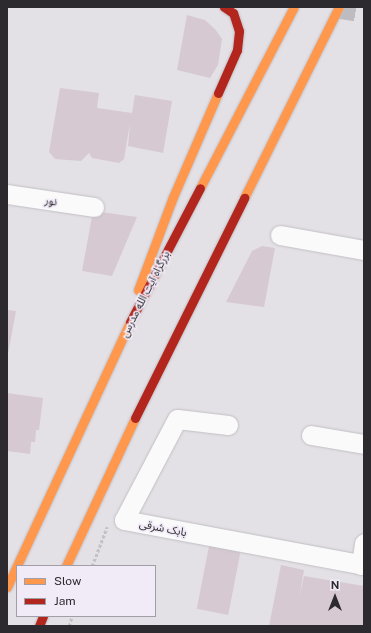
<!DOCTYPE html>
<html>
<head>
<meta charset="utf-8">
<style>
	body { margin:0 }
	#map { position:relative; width:371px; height:633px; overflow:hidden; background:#e4e1e6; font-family:"Public Sans","Noto Sans Arabic",sans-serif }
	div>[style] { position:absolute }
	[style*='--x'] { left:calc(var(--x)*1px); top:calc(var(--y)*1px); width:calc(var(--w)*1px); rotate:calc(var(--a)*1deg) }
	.building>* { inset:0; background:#d6c9d2; transform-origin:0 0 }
	.secondary-tunnel>* { height:22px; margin-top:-11px; transform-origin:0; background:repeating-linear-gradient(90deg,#bfbcc1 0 22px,transparent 0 33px) }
	.path>* { height:2.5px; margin-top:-1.25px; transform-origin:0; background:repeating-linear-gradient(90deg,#c2c1c3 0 3px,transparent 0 5px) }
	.roads { filter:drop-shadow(0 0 1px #c1bfc3) drop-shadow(0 0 1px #c1bfc3) }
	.street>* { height:19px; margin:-9.5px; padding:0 9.5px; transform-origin:9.5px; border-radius:9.5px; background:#fbfafb }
	.slow>* { height:9px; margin:-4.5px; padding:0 4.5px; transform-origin:4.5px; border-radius:4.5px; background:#ff974d }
	.jam>* { height:9px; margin:-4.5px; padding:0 4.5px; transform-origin:4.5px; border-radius:4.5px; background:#b3261e }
	span { translate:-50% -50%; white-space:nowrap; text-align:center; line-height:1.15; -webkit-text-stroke:3.5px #f1ebf7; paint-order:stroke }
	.street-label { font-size:11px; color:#2c2a2e }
	.frame { position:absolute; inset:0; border:8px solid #2c2a2e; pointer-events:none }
	.legend { position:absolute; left:16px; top:565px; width:140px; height:52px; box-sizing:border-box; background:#f1ebf7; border:1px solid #a29ea7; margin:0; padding:5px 7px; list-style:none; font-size:12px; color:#2c2a2e }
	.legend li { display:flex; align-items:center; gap:8px; height:20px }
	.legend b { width:20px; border:1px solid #a29ea7 }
	.north { position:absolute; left:315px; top:577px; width:40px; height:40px; -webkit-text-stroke:3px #f1ebf7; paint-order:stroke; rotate:0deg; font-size:11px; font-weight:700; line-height:16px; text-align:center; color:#2c2a2e }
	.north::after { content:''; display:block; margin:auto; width:14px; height:18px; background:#2c2a2e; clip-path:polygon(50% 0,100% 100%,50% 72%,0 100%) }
</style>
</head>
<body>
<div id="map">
	<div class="building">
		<div style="clip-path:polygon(187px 15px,205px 20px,215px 29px,222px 39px,218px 65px,210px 78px,177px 70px)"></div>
		<div style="clip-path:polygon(60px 88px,99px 93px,97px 108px,132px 113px,135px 95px,172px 101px,163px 153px,128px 146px,130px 123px,124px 159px,119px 163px,92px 158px,89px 153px,81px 161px,55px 159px,49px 152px)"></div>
		<div style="clip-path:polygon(93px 211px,137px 217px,112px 276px,82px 271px)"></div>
		<div style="clip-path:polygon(262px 246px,275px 248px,264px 307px,226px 302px,252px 251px)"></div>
		<div style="clip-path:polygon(7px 310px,16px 311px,8px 354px,7px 354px)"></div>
		<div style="clip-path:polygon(7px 393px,43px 398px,39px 430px,36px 430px,35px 442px,31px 442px,30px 454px,7px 451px)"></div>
		<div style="left:209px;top:546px;width:32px;height:64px;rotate:11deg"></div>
		<div style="clip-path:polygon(281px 565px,304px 570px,299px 599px,304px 576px,364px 586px,364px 626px,269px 626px)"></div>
	</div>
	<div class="secondary-tunnel">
		<div style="--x:334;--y:7;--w:30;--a:9"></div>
	</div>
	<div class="path">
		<div style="--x:92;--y:566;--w:42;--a:-69"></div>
		<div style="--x:69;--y:626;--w:10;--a:-73"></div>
	</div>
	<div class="roads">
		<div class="street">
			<div style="--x:7;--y:194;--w:88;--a:8.5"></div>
			<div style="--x:280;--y:235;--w:85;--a:10.1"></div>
			<div style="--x:228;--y:425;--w:51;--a:-173.3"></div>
			<div style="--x:177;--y:419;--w:114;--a:117.7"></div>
			<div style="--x:124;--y:520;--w:244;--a:10.6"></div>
			<div style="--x:311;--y:435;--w:54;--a:9.6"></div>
			<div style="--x:361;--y:565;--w:22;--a:-82"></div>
		</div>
		<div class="slow">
			<div style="--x:200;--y:188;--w:204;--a:-62.6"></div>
			<div style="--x:244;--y:198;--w:213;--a:-63.6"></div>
			<div style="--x:138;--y:290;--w:99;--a:-69.4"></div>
			<div style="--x:173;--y:197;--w:113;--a:-66.6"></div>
			<div style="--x:66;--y:566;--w:163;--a:-65"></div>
			<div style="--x:7;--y:587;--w:292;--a:-65.1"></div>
		</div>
		<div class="jam">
			<div style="--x:218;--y:93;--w:47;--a:-66.2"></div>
			<div style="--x:237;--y:50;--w:19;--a:-84"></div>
			<div style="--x:239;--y:31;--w:19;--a:-108"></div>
			<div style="--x:233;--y:13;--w:11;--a:-146"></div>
			<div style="--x:130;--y:322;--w:151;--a:-62.4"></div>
			<div style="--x:135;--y:418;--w:246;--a:-63.6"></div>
			<div style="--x:39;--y:626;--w:11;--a:-68"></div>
		</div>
	</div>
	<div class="street-label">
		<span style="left:51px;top:201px;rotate:9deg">نور</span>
		<span style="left:145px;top:294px;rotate:-63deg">بزرگراه آیت الله مدرس</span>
		<span style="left:163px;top:528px;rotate:11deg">بابک شرقی</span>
	</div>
	<div class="frame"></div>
	<ul class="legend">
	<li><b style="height:5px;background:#ff974d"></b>Slow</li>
	<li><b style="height:5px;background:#b3261e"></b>Jam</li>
	</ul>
	<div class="north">N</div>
</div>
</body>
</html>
